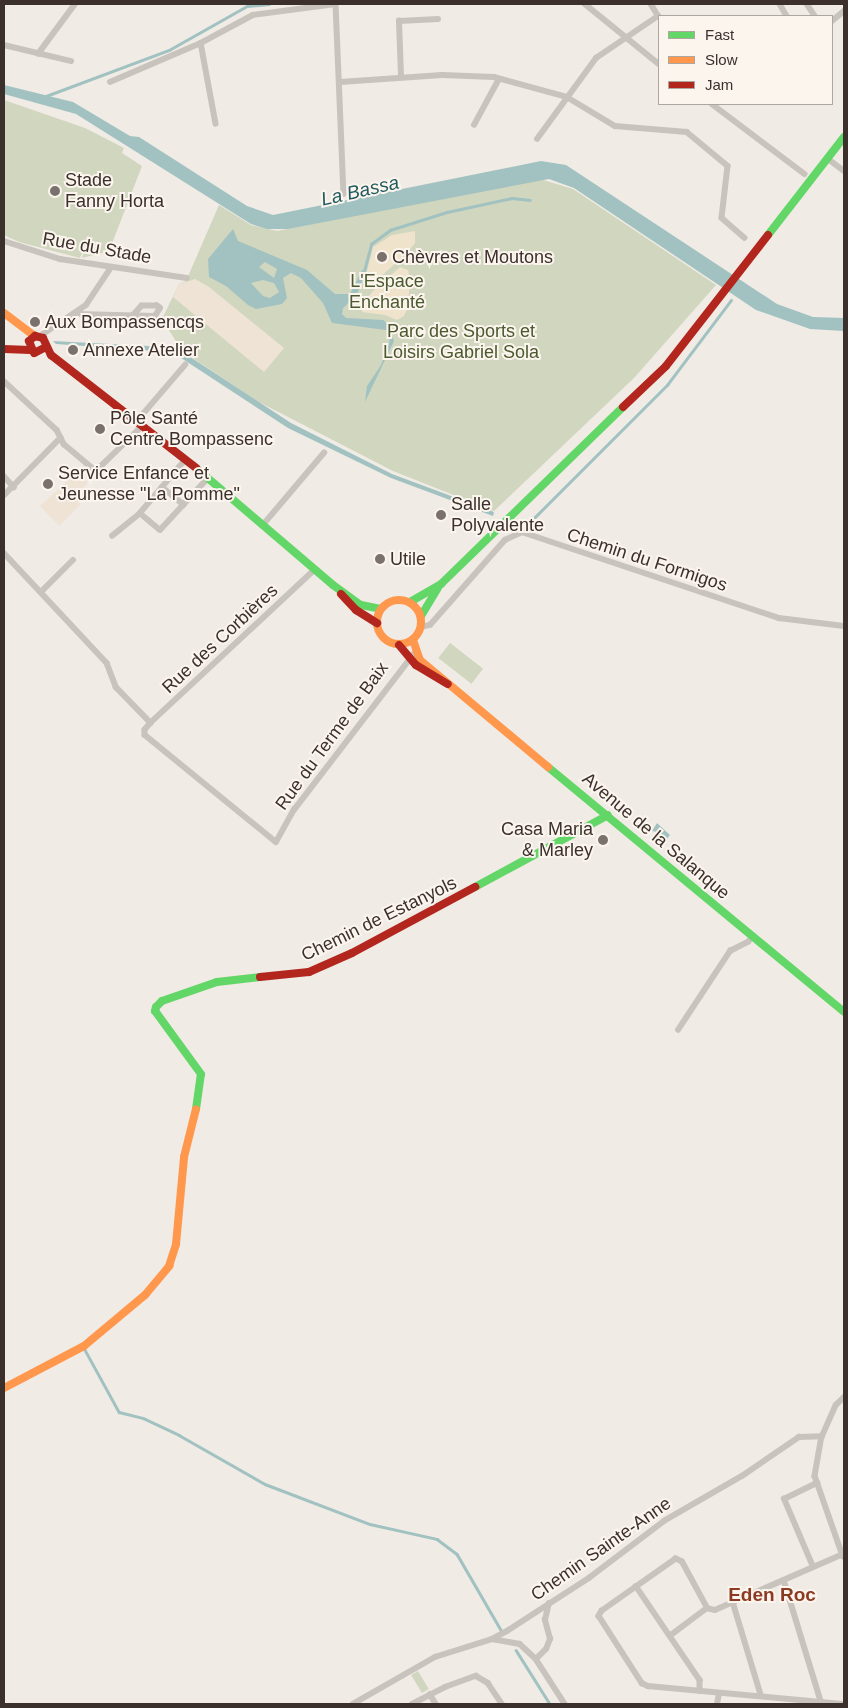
<!DOCTYPE html>
<html>
<head>
<meta charset="utf-8">
<style>
	body { margin:0 }
	#map { position:relative; width:848px; height:1708px; overflow:hidden; background:#f0ebe5; font-family:Arial,sans-serif }
	div>[style] { position:absolute }
	[style*='--x'] { left:calc(var(--x)*1px); top:calc(var(--y)*1px); width:calc(var(--w)*1px); rotate:calc(var(--a)*1deg) }
	.green>* { inset:0; background:#d1d6bf; transform-origin:0 0 }
	.sand>* { inset:0; background:#efe3cc }
	.plaza>* { inset:0; background:#eee3d5 }
	.water>* { inset:0; background:#a1c2c1 }
	.stream>* { height:2.5px; margin:-1.25px; padding:0 1.25px; transform-origin:1.25px; border-radius:1.25px; background:#a1c2c1 }
	.street>* { height:5.5px; margin:-2.75px; padding:0 2.75px; transform-origin:2.75px; border-radius:2.75px; background:#c9c3be }
	.fast>* { height:8px; margin:-4px; padding:0 4px; transform-origin:4px; border-radius:4px; background:#63d668 }
	.slow>* { height:8px; margin:-4px; padding:0 4px; transform-origin:4px; border-radius:4px; background:#ff974d }
	.slow>.ring { margin:-4px; padding:0; box-sizing:content-box; background:none; border:8px solid #ff974d; border-radius:50% }
	.jam>* { height:8px; margin:-4px; padding:0 4px; transform-origin:4px; border-radius:4px; background:#b3261e }
	.dots>* { width:14px; height:14px; translate:-50% -50%; box-sizing:border-box; border:2px solid #fbf5ee; border-radius:50% }
	span { translate:-50% -50%; white-space:nowrap; text-align:center; line-height:1.15; -webkit-text-stroke:4px #fbf5ee; paint-order:stroke }
	.poi-label { font-size:18px; color:#3b302b }
	.left { translate:0 -50%; text-align:left }
	.right { translate:-100% -50%; text-align:right }
	.street-label { font-size:18px; color:#3b302b }
	.park-label { font-size:18px; color:#4a5a2e }
	.water-label { font-size:19px; color:#1f5a5e; font-style:italic }
	.neighbourhood-label { font-size:19px; color:#8c3b22; font-weight:700 }
	.frame { position:absolute; inset:0; border:5px solid #3b302b; pointer-events:none }
	.legend { position:absolute; left:658px; top:15px; width:175px; height:90px; box-sizing:border-box; background:#fbf5ee; border:1px solid #aea6a0; margin:0; padding:6px 9px; list-style:none; font-size:15px; color:#3b302b }
	.legend li { display:flex; align-items:center; gap:10px; height:25px }
	.legend b { width:25px; border:1px solid #aea6a0 }
</style>
</head>
<body>
<div id="map">
	<div class="green">
		<div style="clip-path:polygon(4px 100px,85px 128px,124px 148px,122px 153px,142px 166px,109px 251px,82px 258px,90px 233px,80px 258px,19px 242px,4px 235px)"></div>
		<div style="clip-path:polygon(540px 179px,573px 189px,716px 285px,634px 378px,494px 511px,393px 471px,257px 401px,182px 351px,162px 319px,179px 284px,186px 281px,219px 205px,251px 225px,277px 231px)"></div>
		<div style="left:450px;top:643px;width:42px;height:19px;rotate:38deg"></div>
		<div style="left:418px;top:1671px;width:21px;height:8px;rotate:59deg"></div>
	</div>
	<div class="sand">
		<div style="clip-path:polygon(415px 231px,415px 243px,407px 253px,369px 287px,365px 279px,373px 247px,392px 235px)"></div>
		<div style="clip-path:polygon(400px 267px,408px 270px,410px 279px,408px 307px,404px 316px,397px 320px,385px 315px,362px 312px,363px 303px,373px 291px)"></div>
	</div>
	<div class="plaza">
		<div style="clip-path:polygon(195px 279px,209px 287px,284px 348px,264px 372px,173px 297px,179px 284px)"></div>
		<div style="clip-path:polygon(76px 473px,88px 482px,76px 496px,80px 505px,59px 526px,40px 506px)"></div>
	</div>
	<div class="water">
		<div style="clip-path:polygon(4px 85px,73px 102px,130px 136px,139px 137px,247px 206px,273px 215px,541px 161px,566px 165px,777px 304px,813px 317px,844px 318px,844px 331px,810px 329px,756px 310px,574px 188px,549px 179px,288px 229px,267px 229px,251px 224px,76px 114px,4px 94px)"></div>
		<div style="clip-path:polygon(evenodd,233px 229px,238px 241px,307px 270px,335px 294px,350px 294px,362px 270px,365px 272px,357px 295px,343px 308px,342px 314px,346px 318px,383px 320px,388px 324px,394px 341px,365px 402px,367px 386px,381px 365px,389px 344px,390px 337px,386px 330px,332px 323px,323px 303px,301px 278px,291px 273px,283px 278px,287px 298px,282px 304px,256px 309px,248px 305px,226px 286px,209px 277px,208px 259px,233px 229px,265px 262px,277px 269px,274px 278px,259px 267px,265px 262px,233px 229px,263px 280px,274px 283px,279px 292px,270px 298px,263px 296px,251px 283px,263px 280px)"></div>
		<div style="clip-path:polygon(53px 341px,167px 347px,184px 353px,291px 423px,392px 474px,494px 512px,493px 516px,391px 478px,288px 428px,172px 352px,56px 344px)"></div>
		<div style="clip-path:polygon(657px 823px,670px 835px,665px 841px,657px 832px,652px 831px)"></div>
	</div>
	<div class="stream">
		<div style="--x:46;--y:96;--w:131;--a:-20.5"></div>
		<div style="--x:169;--y:50;--w:90;--a:-29.4"></div>
		<div style="--x:247;--y:6;--w:22;--a:-5"></div>
		<div style="--x:364;--y:271;--w:28;--a:-75"></div>
		<div style="--x:371;--y:244;--w:24;--a:-36"></div>
		<div style="--x:390;--y:230;--w:60;--a:-17.5"></div>
		<div style="--x:447;--y:212;--w:66;--a:-12.2"></div>
		<div style="--x:512;--y:198;--w:18;--a:6"></div>
		<div style="--x:515;--y:524;--w:19;--a:-16"></div>
		<div style="--x:533;--y:519;--w:190;--a:-45"></div>
		<div style="--x:667;--y:385;--w:106;--a:-53"></div>
		<div style="--x:84;--y:1348;--w:73;--a:61.3"></div>
		<div style="--x:119;--y:1412;--w:25;--a:14"></div>
		<div style="--x:143;--y:1418;--w:40;--a:25"></div>
		<div style="--x:179;--y:1435;--w:99;--a:29.7"></div>
		<div style="--x:265;--y:1484;--w:112;--a:20.9"></div>
		<div style="--x:370;--y:1524;--w:69;--a:12.6"></div>
		<div style="--x:437;--y:1539;--w:25;--a:37"></div>
		<div style="--x:457;--y:1554;--w:88;--a:59.9"></div>
		<div style="--x:516;--y:1650;--w:64;--a:57.8"></div>
	</div>
	<div class="street">
		<div style="--x:336;--y:4;--w:190;--a:87.6"></div>
		<div style="--x:585;--y:4;--w:95;--a:39"></div>
		<div style="--x:651;--y:4;--w:15;--a:58"></div>
		<div style="--x:780;--y:4;--w:14;--a:60"></div>
		<div style="--x:807;--y:4;--w:14;--a:56"></div>
		<div style="--x:832;--y:21;--w:16;--a:-40"></div>
		<div style="--x:201;--y:43;--w:82;--a:79.5"></div>
		<div style="--x:4;--y:45;--w:69;--a:13.4"></div>
		<div style="--x:38;--y:54;--w:62;--a:-53.5"></div>
		<div style="--x:401;--y:76;--w:55;--a:-92.1"></div>
		<div style="--x:399;--y:21;--w:39;--a:-3"></div>
		<div style="--x:110;--y:82;--w:99;--a:-23.2"></div>
		<div style="--x:201;--y:43;--w:59;--a:-28.3"></div>
		<div style="--x:253;--y:15;--w:83;--a:-7.6"></div>
		<div style="--x:340;--y:82;--w:102;--a:-3.9"></div>
		<div style="--x:442;--y:75;--w:52;--a:2.2"></div>
		<div style="--x:494;--y:77;--w:76;--a:15.3"></div>
		<div style="--x:567;--y:97;--w:56;--a:31.1"></div>
		<div style="--x:615;--y:126;--w:72;--a:4.8"></div>
		<div style="--x:687;--y:132;--w:53;--a:39.7"></div>
		<div style="--x:728;--y:166;--w:52;--a:96.6"></div>
		<div style="--x:722;--y:218;--w:30;--a:41"></div>
		<div style="--x:712;--y:104;--w:116;--a:37"></div>
		<div style="--x:474;--y:125;--w:52;--a:-61.5"></div>
		<div style="--x:537;--y:139;--w:100;--a:-53.9"></div>
		<div style="--x:596;--y:58;--w:75;--a:-34.1"></div>
		<div style="--x:827;--y:158;--w:21;--a:37"></div>
		<div style="--x:4;--y:241;--w:59;--a:17.8"></div>
		<div style="--x:60;--y:259;--w:128;--a:8.5"></div>
		<div style="--x:76;--y:314;--w:79;--a:1.5"></div>
		<div style="--x:155;--y:316;--w:9;--a:-58"></div>
		<div style="--x:160;--y:308;--w:4;--a:-146"></div>
		<div style="--x:157;--y:306;--w:15;--a:180"></div>
		<div style="--x:142;--y:306;--w:12;--a:132"></div>
		<div style="--x:40;--y:336;--w:55;--a:-34"></div>
		<div style="--x:86;--y:305;--w:43;--a:-56.3"></div>
		<div style="--x:4;--y:381;--w:72;--a:42.8"></div>
		<div style="--x:57;--y:430;--w:9;--a:63"></div>
		<div style="--x:61;--y:438;--w:81;--a:134.5"></div>
		<div style="--x:137;--y:421;--w:74;--a:-49.4"></div>
		<div style="--x:61;--y:438;--w:7;--a:63"></div>
		<div style="--x:64;--y:444;--w:42;--a:40.2"></div>
		<div style="--x:96;--y:471;--w:64;--a:-44.4"></div>
		<div style="--x:4;--y:476;--w:15;--a:48"></div>
		<div style="--x:162;--y:487;--w:28;--a:39"></div>
		<div style="--x:140;--y:513;--w:26;--a:40"></div>
		<div style="--x:160;--y:530;--w:71;--a:-47.3"></div>
		<div style="--x:262;--y:526;--w:96;--a:-49.7"></div>
		<div style="--x:112;--y:536;--w:36;--a:-39"></div>
		<div style="--x:140;--y:513;--w:70;--a:-49.7"></div>
		<div style="--x:4;--y:553;--w:151;--a:46.9"></div>
		<div style="--x:107;--y:663;--w:26;--a:69"></div>
		<div style="--x:116;--y:687;--w:50;--a:45.8"></div>
		<div style="--x:315;--y:570;--w:224;--a:137"></div>
		<div style="--x:151;--y:723;--w:9;--a:131"></div>
		<div style="--x:145;--y:730;--w:5;--a:90"></div>
		<div style="--x:145;--y:735;--w:169;--a:39.2"></div>
		<div style="--x:276;--y:842;--w:37;--a:-61"></div>
		<div style="--x:294;--y:810;--w:200;--a:-52.5"></div>
		<div style="--x:41;--y:592;--w:45;--a:-45"></div>
		<div style="--x:421;--y:627;--w:9;--a:-13"></div>
		<div style="--x:430;--y:625;--w:113;--a:-48.6"></div>
		<div style="--x:505;--y:540;--w:19;--a:-25"></div>
		<div style="--x:522;--y:532;--w:271;--a:18.5"></div>
		<div style="--x:779;--y:618;--w:65;--a:7"></div>
		<div style="--x:678;--y:1030;--w:95;--a:-56.6"></div>
		<div style="--x:730;--y:951;--w:20;--a:-27"></div>
		<div style="--x:748;--y:942;--w:8;--a:-50"></div>
		<div style="--x:822;--y:1436;--w:41;--a:99.9"></div>
		<div style="--x:815;--y:1476;--w:85;--a:70.7"></div>
		<div style="--x:813;--y:1567;--w:74;--a:-113.1"></div>
		<div style="--x:784;--y:1499;--w:37;--a:-26"></div>
		<div style="--x:784;--y:1580;--w:127;--a:73"></div>
		<div style="--x:636;--y:1586;--w:114;--a:55.8"></div>
		<div style="--x:700;--y:1680;--w:11;--a:90"></div>
		<div style="--x:733;--y:1602;--w:97;--a:73.2"></div>
		<div style="--x:707;--y:1608;--w:52;--a:-118.5"></div>
		<div style="--x:682;--y:1562;--w:7;--a:-153"></div>
		<div style="--x:676;--y:1559;--w:90;--a:144.9"></div>
		<div style="--x:602;--y:1611;--w:6;--a:121"></div>
		<div style="--x:599;--y:1616;--w:80;--a:57.3"></div>
		<div style="--x:642;--y:1683;--w:7;--a:27"></div>
		<div style="--x:648;--y:1686;--w:195;--a:5.3"></div>
		<div style="--x:707;--y:1608;--w:8;--a:14"></div>
		<div style="--x:715;--y:1610;--w:140;--a:-23.6"></div>
		<div style="--x:671;--y:1635;--w:45;--a:-36.9"></div>
		<div style="--x:492;--y:1639;--w:28;--a:10"></div>
		<div style="--x:520;--y:1644;--w:22;--a:43"></div>
		<div style="--x:536;--y:1659;--w:14;--a:-45"></div>
		<div style="--x:546;--y:1649;--w:11;--a:-68"></div>
		<div style="--x:550;--y:1639;--w:20;--a:-105"></div>
		<div style="--x:545;--y:1620;--w:17;--a:-77"></div>
		<div style="--x:536;--y:1659;--w:54;--a:57.2"></div>
		<div style="--x:430;--y:1694;--w:12;--a:59"></div>
		<div style="--x:353;--y:1704;--w:95;--a:-29.8"></div>
		<div style="--x:435;--y:1657;--w:60;--a:-17.5"></div>
		<div style="--x:492;--y:1639;--w:17;--a:-28"></div>
		<div style="--x:507;--y:1631;--w:98;--a:-32.9"></div>
		<div style="--x:589;--y:1578;--w:94;--a:-37.2"></div>
		<div style="--x:664;--y:1521;--w:90;--a:-30"></div>
		<div style="--x:742;--y:1476;--w:69;--a:-34.4"></div>
		<div style="--x:799;--y:1437;--w:23;--a:-2"></div>
		<div style="--x:822;--y:1436;--w:34;--a:-66"></div>
		<div style="--x:836;--y:1405;--w:11;--a:-45"></div>
		<div style="--x:412;--y:1704;--w:37;--a:-27"></div>
		<div style="--x:445;--y:1687;--w:33;--a:-20"></div>
		<div style="--x:476;--y:1676;--w:14;--a:30"></div>
		<div style="--x:488;--y:1683;--w:25;--a:56"></div>
		<div style="--x:717;--y:1704;--w:10;--a:-79"></div>
	</div>
	<div class="fast">
		<div style="--x:768;--y:235;--w:124;--a:-52.2"></div>
		<div style="--x:196;--y:468;--w:180;--a:40.5"></div>
		<div style="--x:333;--y:585;--w:34;--a:36"></div>
		<div style="--x:361;--y:605;--w:20;--a:11"></div>
		<div style="--x:410;--y:602;--w:36;--a:-30"></div>
		<div style="--x:441;--y:584;--w:254;--a:-44.2"></div>
		<div style="--x:421;--y:616;--w:33;--a:-59"></div>
		<div style="--x:548;--y:767;--w:384;--a:39.6"></div>
		<div style="--x:475;--y:887;--w:151;--a:-28.4"></div>
		<div style="--x:196;--y:1109;--w:35;--a:-82"></div>
		<div style="--x:201;--y:1074;--w:78;--a:-126.1"></div>
		<div style="--x:155;--y:1011;--w:4;--a:-76"></div>
		<div style="--x:156;--y:1007;--w:8;--a:-45"></div>
		<div style="--x:162;--y:1001;--w:58;--a:-19.1"></div>
		<div style="--x:217;--y:982;--w:43;--a:-6.6"></div>
	</div>
	<div class="slow">
		<div style="--x:4;--y:313;--w:39;--a:37"></div>
		<div class="ring" style="left:377px;top:600px;width:36px;height:36px"></div>
		<div style="--x:413;--y:640;--w:21;--a:71"></div>
		<div style="--x:420;--y:660;--w:167;--a:39.9"></div>
		<div style="--x:4;--y:1388;--w:90;--a:-27.7"></div>
		<div style="--x:84;--y:1346;--w:80;--a:-39.9"></div>
		<div style="--x:145;--y:1295;--w:38;--a:-50"></div>
		<div style="--x:169;--y:1266;--w:23;--a:-72"></div>
		<div style="--x:176;--y:1244;--w:87;--a:-84.7"></div>
		<div style="--x:184;--y:1157;--w:49;--a:-76"></div>
	</div>
	<div class="jam">
		<div style="--x:46;--y:347;--w:13;--a:153"></div>
		<div style="--x:34;--y:353;--w:13;--a:-113"></div>
		<div style="--x:29;--y:341;--w:8;--a:-40"></div>
		<div style="--x:35;--y:336;--w:8;--a:14"></div>
		<div style="--x:43;--y:338;--w:19;--a:65"></div>
		<div style="--x:51;--y:355;--w:184;--a:37.9"></div>
		<div style="--x:4;--y:349;--w:26;--a:2"></div>
		<div style="--x:623;--y:407;--w:59;--a:-43.6"></div>
		<div style="--x:666;--y:366;--w:166;--a:-52.1"></div>
		<div style="--x:341;--y:594;--w:22;--a:47"></div>
		<div style="--x:356;--y:610;--w:25;--a:32"></div>
		<div style="--x:399;--y:645;--w:26;--a:50"></div>
		<div style="--x:416;--y:665;--w:37;--a:31"></div>
		<div style="--x:260;--y:977;--w:49;--a:-5.8"></div>
		<div style="--x:309;--y:972;--w:47;--a:-23.8"></div>
		<div style="--x:352;--y:953;--w:140;--a:-28.2"></div>
	</div>
	<div class="dots">
		<div style="left:55px;top:191px;background:#7a716c"></div>
		<div style="left:382px;top:257px;background:#7a716c"></div>
		<div style="left:35px;top:322px;background:#7a716c"></div>
		<div style="left:73px;top:350px;background:#7a716c"></div>
		<div style="left:100px;top:429px;background:#7a716c"></div>
		<div style="left:48px;top:484px;background:#7a716c"></div>
		<div style="left:441px;top:515px;background:#7a716c"></div>
		<div style="left:380px;top:559px;background:#7a716c"></div>
		<div style="left:603px;top:840px;background:#7a716c"></div>
	</div>
	<div class="poi-label">
		<span class="left" style="left:65px;top:191px">Stade<br>Fanny Horta</span>
		<span class="left" style="left:392px;top:257px">Chèvres et Moutons</span>
		<span class="left" style="left:45px;top:322px">Aux Bompassencqs</span>
		<span class="left" style="left:83px;top:350px">Annexe Atelier</span>
		<span class="left" style="left:110px;top:429px">Pôle Santé<br>Centre Bompassenc</span>
		<span class="left" style="left:58px;top:484px">Service Enfance et<br>Jeunesse "La Pomme"</span>
		<span class="left" style="left:451px;top:515px">Salle<br>Polyvalente</span>
		<span class="left" style="left:390px;top:559px">Utile</span>
		<span class="right" style="left:593px;top:840px">Casa Maria<br>&amp; Marley</span>
	</div>
	<div class="street-label">
		<span style="left:97px;top:248px;rotate:10deg">Rue du Stade</span>
		<span style="left:647px;top:560px;rotate:18deg">Chemin du Formigos</span>
		<span style="left:220px;top:639px;rotate:-43deg">Rue des Corbières</span>
		<span style="left:332px;top:736px;rotate:-54deg">Rue du Terme de Baix</span>
		<span style="left:656px;top:836px;rotate:40deg">Avenue de la Salanque</span>
		<span style="left:379px;top:919px;rotate:-26deg">Chemin de Estanyols</span>
		<span style="left:601px;top:1549px;rotate:-35deg">Chemin Sainte-Anne</span>
	</div>
	<div class="park-label">
		<span style="left:387px;top:292px">L'Espace<br>Enchanté</span>
		<span style="left:461px;top:342px">Parc des Sports et<br>Loisirs Gabriel Sola</span>
	</div>
	<div class="water-label">
		<span style="left:360px;top:191px;rotate:-13deg">La Bassa</span>
	</div>
	<div class="neighbourhood-label">
		<span style="left:772px;top:1595px">Eden Roc</span>
	</div>
	<div class="frame"></div>
	<ul class="legend">
	<li><b style="height:6px;background:#63d668"></b>Fast</li>
	<li><b style="height:6px;background:#ff974d"></b>Slow</li>
	<li><b style="height:6px;background:#b3261e"></b>Jam</li>
	</ul>
</div>
</body>
</html>
